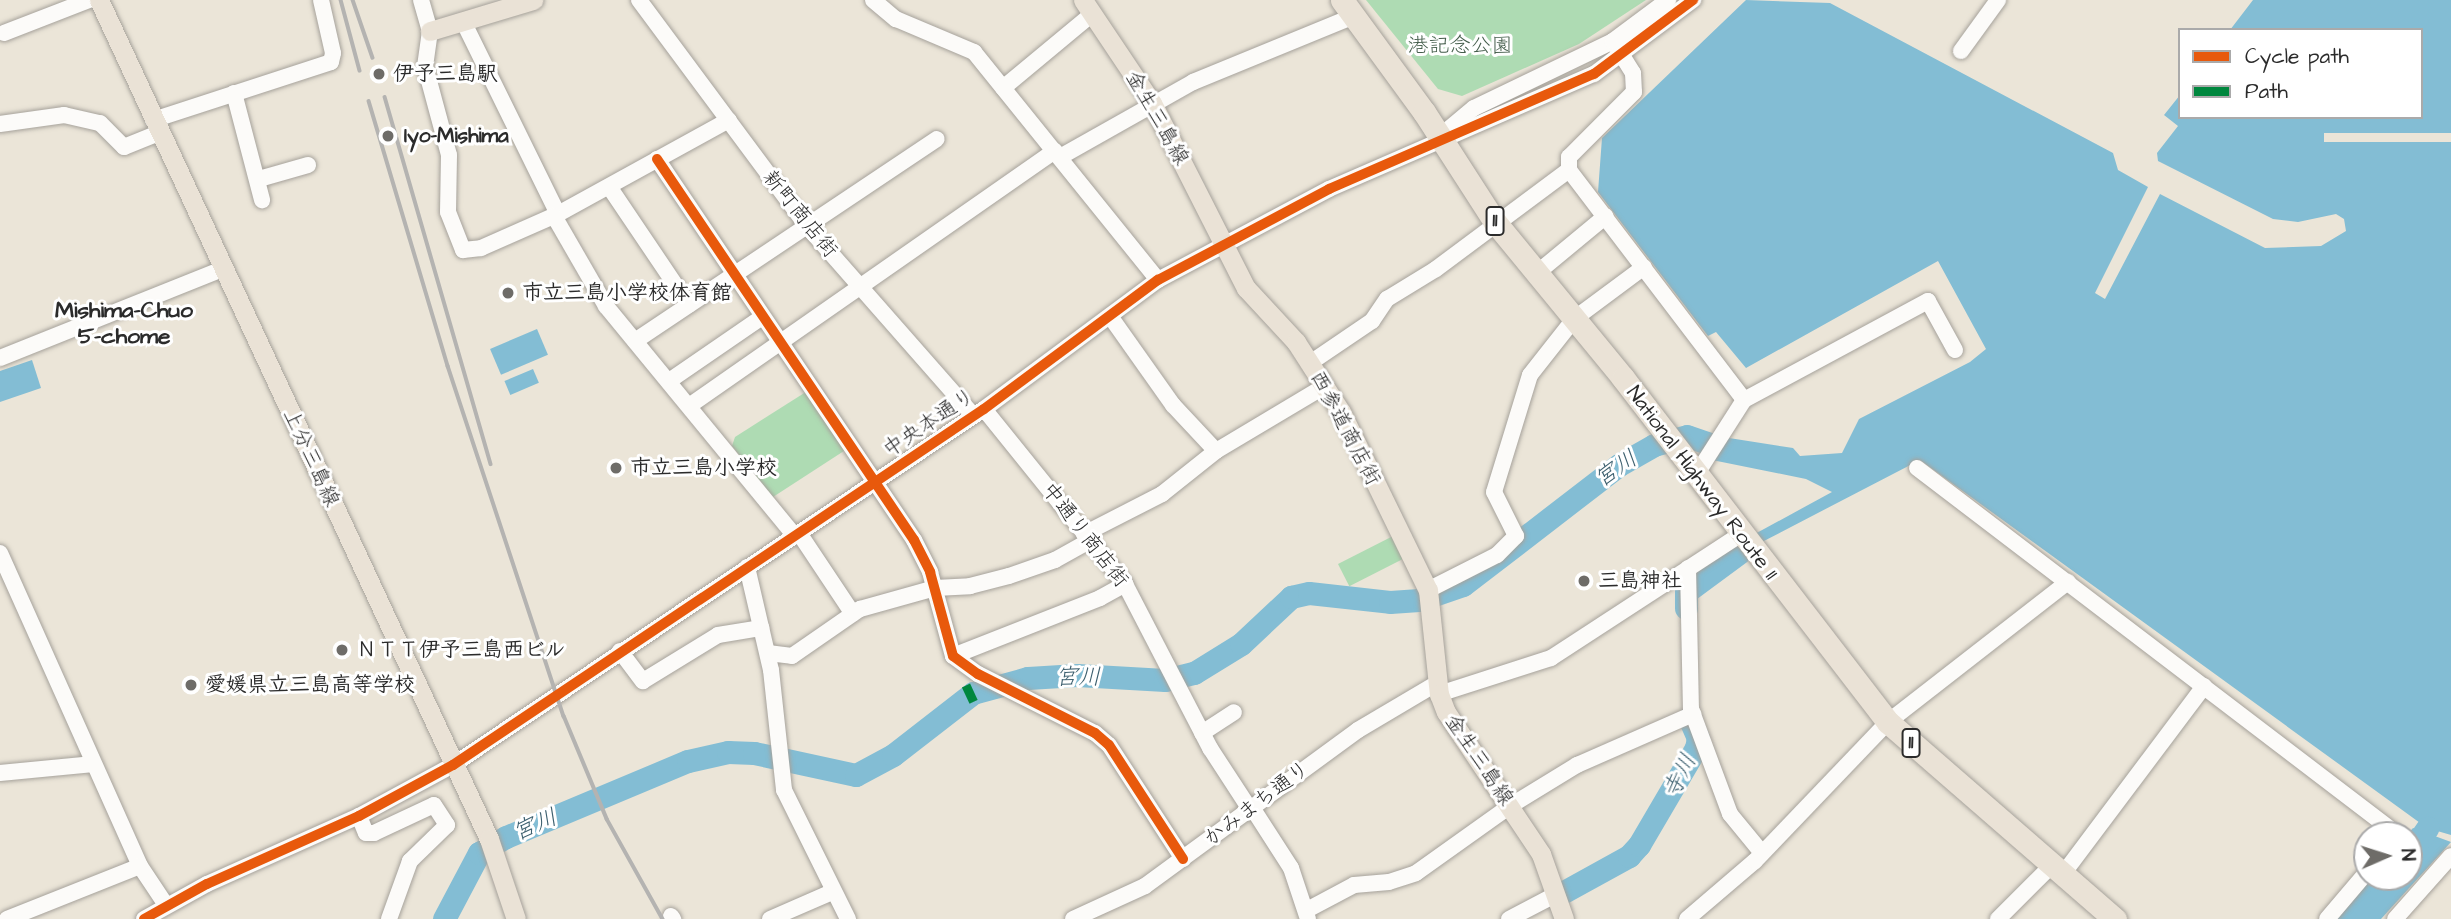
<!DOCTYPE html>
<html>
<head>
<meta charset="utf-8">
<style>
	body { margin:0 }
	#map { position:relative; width:2451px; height:919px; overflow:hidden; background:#ebe5d8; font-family:"Architects Daughter","Klee One",sans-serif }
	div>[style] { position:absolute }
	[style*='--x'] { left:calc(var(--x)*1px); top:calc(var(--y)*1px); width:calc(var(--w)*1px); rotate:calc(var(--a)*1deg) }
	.green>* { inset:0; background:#aedbb3; transform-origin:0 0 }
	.water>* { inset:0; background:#83bdd4; transform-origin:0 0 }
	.pier>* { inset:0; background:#ebe5d8; transform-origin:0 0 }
	.river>* { height:23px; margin:-11.5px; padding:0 11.5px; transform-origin:11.5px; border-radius:11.5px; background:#83bdd4 }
	.roads { filter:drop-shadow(0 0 2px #a6a29b) drop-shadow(0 0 2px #a6a29b) }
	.minor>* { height:16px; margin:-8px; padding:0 8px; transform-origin:8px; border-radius:8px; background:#fcfbf9 }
	.major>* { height:19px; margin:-9.5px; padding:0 9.5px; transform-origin:9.5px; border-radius:9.5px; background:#eae2d6 }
	.highway>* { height:23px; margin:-11.5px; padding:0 11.5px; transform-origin:11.5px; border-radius:11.5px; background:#eae2d6 }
	.rail>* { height:3.5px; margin:-1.75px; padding:0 1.75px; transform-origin:1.75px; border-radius:1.75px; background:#b4b3b1 }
	.quiet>* { height:9px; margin-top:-4.5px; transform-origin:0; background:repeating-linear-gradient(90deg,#00873e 0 18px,transparent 0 27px) }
	.cycleway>* { height:10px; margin:-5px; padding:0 5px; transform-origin:5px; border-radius:5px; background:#e8590c }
	.dots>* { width:19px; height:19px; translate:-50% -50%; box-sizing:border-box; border:4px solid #fff; border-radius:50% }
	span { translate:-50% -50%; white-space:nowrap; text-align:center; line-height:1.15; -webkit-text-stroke:6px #fff; paint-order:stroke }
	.shield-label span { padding:2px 5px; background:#fff; border:2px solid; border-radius:5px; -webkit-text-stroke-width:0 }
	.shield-label { font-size:19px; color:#2b2b2b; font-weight:700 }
	.park-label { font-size:21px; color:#445d4b }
	.poi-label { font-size:21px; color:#2b2b2b; font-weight:700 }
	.left { translate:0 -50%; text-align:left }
	.street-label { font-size:21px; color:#2b2b2b }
	.neighbourhood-label { font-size:23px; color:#2b2b2b; font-weight:700 }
	.water-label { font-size:23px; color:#3c5f6e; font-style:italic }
	.legend { position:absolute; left:2178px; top:28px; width:245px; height:91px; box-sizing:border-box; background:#fff; border:2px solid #aaa; margin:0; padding:9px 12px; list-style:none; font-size:21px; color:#2b2b2b }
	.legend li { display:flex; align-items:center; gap:14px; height:35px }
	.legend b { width:35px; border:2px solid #aaa }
	.north { position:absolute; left:2353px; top:821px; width:70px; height:70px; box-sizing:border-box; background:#fff; border:2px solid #aaa; border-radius:50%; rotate:87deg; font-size:19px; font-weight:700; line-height:28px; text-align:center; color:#2b2b2b }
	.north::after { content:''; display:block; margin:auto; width:24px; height:32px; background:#6e6c68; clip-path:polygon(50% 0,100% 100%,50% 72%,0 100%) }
</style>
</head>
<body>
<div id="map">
	<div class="green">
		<div style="clip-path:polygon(1366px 0,1646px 0,1579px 44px,1462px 96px,1438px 89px)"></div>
		<div style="clip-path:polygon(809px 390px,847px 449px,773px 497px,732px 446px,735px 437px)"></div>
		<div style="left:1395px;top:535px;width:25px;height:64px;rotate:63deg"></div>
	</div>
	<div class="water">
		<div style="clip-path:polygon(1746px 0,1830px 3px,2113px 153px,2118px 170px,2148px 187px,2095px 293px,2105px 299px,2160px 194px,2265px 248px,2321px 246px,2346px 231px,2344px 219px,2336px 214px,2298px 222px,2273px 219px,2158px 161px,2157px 153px,2178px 126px,2164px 115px,2180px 95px,2180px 117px,2421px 117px,2421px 30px,2230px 30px,2253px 0,2451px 0,2451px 835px,2427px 828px,1920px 460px,1760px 543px,1753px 535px,1832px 492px,1806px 479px,1712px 460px,1729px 438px,1793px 448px,1800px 456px,1842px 453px,1859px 419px,1970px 362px,1986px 349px,1938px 261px,1746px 368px,1716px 332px,1708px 336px,1598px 192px,1602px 138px)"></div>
		<div style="left:537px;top:329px;width:28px;height:51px;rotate:67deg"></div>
		<div style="clip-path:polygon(32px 360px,41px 388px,0 402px,0 371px)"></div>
		<div style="left:533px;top:369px;width:15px;height:31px;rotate:67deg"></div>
		<div style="clip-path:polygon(2413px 828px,2451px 842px,2381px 919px,2334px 919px,2371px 877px,2409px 877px,2407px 835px)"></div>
	</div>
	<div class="pier">
		<div style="left:2451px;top:133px;width:9px;height:127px;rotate:90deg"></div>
	</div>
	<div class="river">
		<div style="--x:1686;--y:608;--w:16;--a:-90"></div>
		<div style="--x:1686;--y:592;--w:67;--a:-36.5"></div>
		<div style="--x:2409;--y:854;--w:32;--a:-55"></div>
		<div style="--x:1560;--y:894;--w:79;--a:-28.8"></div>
		<div style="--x:1629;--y:856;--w:15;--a:-48"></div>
		<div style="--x:1639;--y:845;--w:113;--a:-59.6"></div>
		<div style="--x:1696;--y:748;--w:10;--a:-79"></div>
		<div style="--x:1698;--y:738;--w:22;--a:-114"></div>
		<div style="--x:444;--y:919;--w:75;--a:-62.1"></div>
		<div style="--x:479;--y:853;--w:31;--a:-31"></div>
		<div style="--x:506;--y:837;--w:197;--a:-22.7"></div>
		<div style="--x:688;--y:761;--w:41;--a:-12.7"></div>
		<div style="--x:728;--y:752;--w:26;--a:2"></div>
		<div style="--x:754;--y:753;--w:104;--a:12.2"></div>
		<div style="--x:856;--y:775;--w:42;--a:-28.4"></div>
		<div style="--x:893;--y:755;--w:101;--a:-37.8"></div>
		<div style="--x:973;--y:693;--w:57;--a:-15.3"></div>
		<div style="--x:1028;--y:678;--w:49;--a:-3.5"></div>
		<div style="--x:1077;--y:675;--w:88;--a:3.3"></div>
		<div style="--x:1165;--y:680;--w:30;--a:-14"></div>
		<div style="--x:1194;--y:673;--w:55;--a:-31.7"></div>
		<div style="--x:1241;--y:644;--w:69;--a:-43.2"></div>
		<div style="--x:1291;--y:597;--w:18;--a:-13"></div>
		<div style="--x:1309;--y:593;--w:81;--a:6.3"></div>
		<div style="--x:1390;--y:602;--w:29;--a:-4"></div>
		<div style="--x:1419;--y:600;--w:46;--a:-18.8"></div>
		<div style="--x:1463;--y:585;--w:197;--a:-37.6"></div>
		<div style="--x:1619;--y:465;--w:40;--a:-29.7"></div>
		<div style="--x:1654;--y:445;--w:34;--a:-15"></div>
		<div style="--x:1687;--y:436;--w:37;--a:19"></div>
	</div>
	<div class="roads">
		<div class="minor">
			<div style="--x:421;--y:0;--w:32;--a:74"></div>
			<div style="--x:430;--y:31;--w:35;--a:98"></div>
			<div style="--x:425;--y:66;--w:92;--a:74.9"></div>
			<div style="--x:449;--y:155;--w:57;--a:91"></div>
			<div style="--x:448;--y:212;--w:41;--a:68.5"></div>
			<div style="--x:463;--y:250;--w:18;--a:-6"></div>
			<div style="--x:481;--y:248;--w:84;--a:-23.8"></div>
			<div style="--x:558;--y:214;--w:195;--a:-28.8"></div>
			<div style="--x:639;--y:0;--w:280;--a:53.4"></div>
			<div style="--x:806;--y:225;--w:254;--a:48.7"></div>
			<div style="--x:873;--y:0;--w:30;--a:40"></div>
			<div style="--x:896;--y:19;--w:85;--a:22.9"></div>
			<div style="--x:974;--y:52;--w:293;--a:51.1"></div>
			<div style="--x:463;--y:21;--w:215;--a:63.8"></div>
			<div style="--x:4;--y:33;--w:91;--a:-21.2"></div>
			<div style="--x:1613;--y:41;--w:38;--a:58"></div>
			<div style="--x:1633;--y:73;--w:19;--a:87"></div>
			<div style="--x:1634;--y:92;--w:92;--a:135"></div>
			<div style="--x:1569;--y:157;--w:13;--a:90"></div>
			<div style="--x:1569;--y:170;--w:289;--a:52.7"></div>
			<div style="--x:1961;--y:51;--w:63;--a:-54"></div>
			<div style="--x:1003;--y:88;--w:116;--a:-39.7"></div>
			<div style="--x:234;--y:93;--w:111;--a:75.3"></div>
			<div style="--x:153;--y:120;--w:187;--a:-18"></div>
			<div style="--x:331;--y:62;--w:9;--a:-77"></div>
			<div style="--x:333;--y:53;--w:54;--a:-102.8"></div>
			<div style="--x:0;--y:124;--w:65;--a:-8"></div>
			<div style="--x:64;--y:115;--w:37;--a:13"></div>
			<div style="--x:100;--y:123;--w:34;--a:45"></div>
			<div style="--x:124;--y:147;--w:38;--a:-22"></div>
			<div style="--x:1444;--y:133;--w:39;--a:-40"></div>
			<div style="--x:1474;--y:108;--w:154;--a:-25.7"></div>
			<div style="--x:1613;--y:41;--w:69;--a:-36.7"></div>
			<div style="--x:1060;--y:157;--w:153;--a:-29.4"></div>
			<div style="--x:1193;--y:82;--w:174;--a:-22.3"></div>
			<div style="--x:657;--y:159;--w:460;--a:56"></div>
			<div style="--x:914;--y:540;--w:36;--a:63"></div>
			<div style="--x:930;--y:572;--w:87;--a:74.7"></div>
			<div style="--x:953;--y:656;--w:31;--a:36"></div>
			<div style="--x:978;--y:674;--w:131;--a:26.8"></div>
			<div style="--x:1095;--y:733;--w:18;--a:41"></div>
			<div style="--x:1109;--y:745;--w:136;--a:57"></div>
			<div style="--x:259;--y:179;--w:51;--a:-15.9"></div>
			<div style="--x:610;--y:188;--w:141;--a:56"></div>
			<div style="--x:554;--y:216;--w:104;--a:60"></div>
			<div style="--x:606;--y:306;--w:298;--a:50.6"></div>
			<div style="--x:1537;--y:273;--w:89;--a:-39.6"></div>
			<div style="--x:635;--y:341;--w:363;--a:-33.8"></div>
			<div style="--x:0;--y:358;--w:240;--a:-21.8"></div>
			<div style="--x:1310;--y:363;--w:75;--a:-34.1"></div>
			<div style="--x:1372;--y:321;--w:27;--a:-56"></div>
			<div style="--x:1387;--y:299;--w:57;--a:-31.5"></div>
			<div style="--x:1436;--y:269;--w:166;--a:-36.7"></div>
			<div style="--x:669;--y:381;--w:113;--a:-34.5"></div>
			<div style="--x:689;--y:406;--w:446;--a:-34.9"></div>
			<div style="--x:984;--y:409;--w:225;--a:51.1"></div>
			<div style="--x:1125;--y:584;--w:185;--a:62.6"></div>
			<div style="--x:1210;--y:748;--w:75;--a:56.9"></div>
			<div style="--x:1216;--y:451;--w:127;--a:-30.8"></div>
			<div style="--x:1917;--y:468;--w:605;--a:37.34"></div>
			<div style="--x:1696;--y:475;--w:89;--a:-57.4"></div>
			<div style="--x:1744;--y:400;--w:209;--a:-28.3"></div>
			<div style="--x:1928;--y:301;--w:56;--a:61.1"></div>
			<div style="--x:799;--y:533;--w:97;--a:56.3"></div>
			<div style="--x:1084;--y:534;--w:88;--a:-27.1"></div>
			<div style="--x:1162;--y:494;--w:69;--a:-38.5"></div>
			<div style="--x:1216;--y:451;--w:63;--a:-133.1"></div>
			<div style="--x:1173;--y:405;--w:109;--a:-125.3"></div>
			<div style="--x:0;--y:553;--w:343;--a:65.9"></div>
			<div style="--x:140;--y:866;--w:47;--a:56.3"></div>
			<div style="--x:747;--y:567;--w:106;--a:76.9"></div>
			<div style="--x:771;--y:670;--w:121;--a:83.8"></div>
			<div style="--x:784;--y:790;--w:144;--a:63.6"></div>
			<div style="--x:1688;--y:568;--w:141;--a:88.8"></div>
			<div style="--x:1691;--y:709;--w:112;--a:69.6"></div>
			<div style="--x:1730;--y:814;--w:50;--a:50.6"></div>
			<div style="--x:1428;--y:590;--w:77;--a:-26.9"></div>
			<div style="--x:1497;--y:555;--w:27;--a:-45"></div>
			<div style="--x:1516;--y:536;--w:49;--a:-116.6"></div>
			<div style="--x:1494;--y:492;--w:122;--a:-72.9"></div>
			<div style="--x:1530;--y:375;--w:71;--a:-51.8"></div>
			<div style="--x:1574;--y:319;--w:87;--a:-36.6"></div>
			<div style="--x:620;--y:651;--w:38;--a:53"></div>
			<div style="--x:643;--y:681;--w:88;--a:-31.5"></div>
			<div style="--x:718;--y:635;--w:44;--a:-9.2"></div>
			<div style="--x:768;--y:653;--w:24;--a:7"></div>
			<div style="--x:792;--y:656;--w:83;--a:-34.7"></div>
			<div style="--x:860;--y:609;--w:78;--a:-15.6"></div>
			<div style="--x:935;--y:588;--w:35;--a:-3"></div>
			<div style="--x:970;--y:586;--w:40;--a:-14.4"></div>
			<div style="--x:1009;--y:576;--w:49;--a:-19.2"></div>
			<div style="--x:1055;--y:560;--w:39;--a:-29"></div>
			<div style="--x:953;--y:656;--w:158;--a:-21.5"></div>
			<div style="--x:1100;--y:598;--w:29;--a:-29"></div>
			<div style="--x:1439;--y:694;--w:118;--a:-17.8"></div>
			<div style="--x:1551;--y:658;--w:225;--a:-33.1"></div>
			<div style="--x:1202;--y:733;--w:38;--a:-33"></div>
			<div style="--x:0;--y:773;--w:94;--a:-5.5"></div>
			<div style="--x:1253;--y:809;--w:70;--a:57.2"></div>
			<div style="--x:1291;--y:868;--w:54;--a:71.6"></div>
			<div style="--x:359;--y:816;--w:18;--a:68"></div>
			<div style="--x:366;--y:833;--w:8;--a:0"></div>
			<div style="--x:374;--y:833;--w:66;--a:-25"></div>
			<div style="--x:434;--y:805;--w:24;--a:57"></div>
			<div style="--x:447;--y:825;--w:52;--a:135.8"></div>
			<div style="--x:410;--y:861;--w:62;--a:109.9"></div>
			<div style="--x:2063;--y:874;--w:235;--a:-53.1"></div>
			<div style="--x:1307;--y:910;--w:53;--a:-28"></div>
			<div style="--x:1354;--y:885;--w:35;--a:-5"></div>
			<div style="--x:1389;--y:882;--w:28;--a:-18"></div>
			<div style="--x:1416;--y:873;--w:115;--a:-35.5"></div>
			<div style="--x:1510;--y:806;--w:79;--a:-31.5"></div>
			<div style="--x:1577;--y:765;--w:127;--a:-23.7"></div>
			<div style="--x:671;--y:916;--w:4;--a:56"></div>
			<div style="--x:7;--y:919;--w:143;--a:-21.7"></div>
			<div style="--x:144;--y:919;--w:72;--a:-29.1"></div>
			<div style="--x:207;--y:884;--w:167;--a:-24.1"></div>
			<div style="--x:359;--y:816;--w:107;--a:-28.5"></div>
			<div style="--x:453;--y:765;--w:639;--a:-33.84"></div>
			<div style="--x:984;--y:409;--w:217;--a:-36.6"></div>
			<div style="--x:1158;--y:280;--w:194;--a:-28"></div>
			<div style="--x:1329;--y:189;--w:289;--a:-23.5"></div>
			<div style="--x:1594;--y:74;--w:124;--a:-36.8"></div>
			<div style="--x:770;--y:919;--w:68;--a:-23.5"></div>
			<div style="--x:1073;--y:919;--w:79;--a:-24.6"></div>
			<div style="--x:1145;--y:886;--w:264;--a:-36.2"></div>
			<div style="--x:1358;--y:730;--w:92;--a:-30.7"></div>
			<div style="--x:1509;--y:919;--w:52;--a:-27.6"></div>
			<div style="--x:1687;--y:919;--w:89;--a:-40.5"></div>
			<div style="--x:1755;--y:861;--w:192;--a:-46.3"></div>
			<div style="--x:1888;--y:722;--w:228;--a:-37.9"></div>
			<div style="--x:1998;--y:919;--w:76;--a:-45"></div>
			<div style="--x:2327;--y:919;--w:62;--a:-49.6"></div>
			<div style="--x:2395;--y:919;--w:84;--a:-48.4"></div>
		</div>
		<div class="major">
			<div style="--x:99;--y:0;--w:925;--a:65.07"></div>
			<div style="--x:489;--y:839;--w:84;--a:71.4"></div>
			<div style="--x:1083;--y:0;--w:124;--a:56.2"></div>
			<div style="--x:1152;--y:103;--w:208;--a:63.1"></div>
			<div style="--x:1246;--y:288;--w:74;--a:47.2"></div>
			<div style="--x:1296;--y:342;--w:83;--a:57.3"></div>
			<div style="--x:1341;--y:412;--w:198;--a:64"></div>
			<div style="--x:1428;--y:590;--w:105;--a:84"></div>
			<div style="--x:1439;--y:694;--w:19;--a:69"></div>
			<div style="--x:1446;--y:712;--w:171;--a:56.2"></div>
			<div style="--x:1541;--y:854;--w:69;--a:70.5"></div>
			<div style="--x:430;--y:31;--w:108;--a:-16.8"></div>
		</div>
		<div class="highway">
			<div style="--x:1342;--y:0;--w:139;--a:53.8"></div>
			<div style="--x:1424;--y:112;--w:131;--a:57.2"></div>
			<div style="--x:1495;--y:222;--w:202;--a:50.6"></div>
			<div style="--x:1623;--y:378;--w:434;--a:52.4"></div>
			<div style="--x:1888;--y:722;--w:301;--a:41"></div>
		</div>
	</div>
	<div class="rail">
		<div style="--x:341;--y:0;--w:73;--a:75"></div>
		<div style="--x:353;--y:0;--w:61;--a:71"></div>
		<div style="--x:385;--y:97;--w:382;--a:73.9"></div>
		<div style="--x:369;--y:101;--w:277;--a:73.4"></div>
		<div style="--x:448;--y:366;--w:369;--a:71.7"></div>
		<div style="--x:564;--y:716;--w:112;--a:67.3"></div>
		<div style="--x:607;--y:819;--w:115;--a:60.8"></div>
	</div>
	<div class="quiet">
		<div style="--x:966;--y:685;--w:21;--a:65"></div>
	</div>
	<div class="cycleway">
		<div style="--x:657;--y:159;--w:460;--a:56"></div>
		<div style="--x:914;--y:540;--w:36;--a:63"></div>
		<div style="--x:930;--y:572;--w:87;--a:74.7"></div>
		<div style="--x:953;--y:656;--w:31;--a:36"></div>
		<div style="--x:978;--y:674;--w:131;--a:26.8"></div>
		<div style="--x:1095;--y:733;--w:18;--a:41"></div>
		<div style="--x:1109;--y:745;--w:136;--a:57"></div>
		<div style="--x:144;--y:919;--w:72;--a:-29.1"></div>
		<div style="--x:207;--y:884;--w:167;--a:-24.1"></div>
		<div style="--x:359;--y:816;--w:107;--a:-28.5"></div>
		<div style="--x:453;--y:765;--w:639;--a:-33.84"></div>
		<div style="--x:984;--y:409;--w:217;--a:-36.6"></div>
		<div style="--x:1158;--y:280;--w:194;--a:-28"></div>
		<div style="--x:1329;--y:189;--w:289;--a:-23.5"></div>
		<div style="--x:1594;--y:74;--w:124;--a:-36.8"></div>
	</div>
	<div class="dots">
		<div style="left:379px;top:74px;background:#6e6c68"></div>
		<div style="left:388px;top:136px;background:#6e6c68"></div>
		<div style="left:508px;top:293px;background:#6e6c68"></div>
		<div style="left:616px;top:468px;background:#6e6c68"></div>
		<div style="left:1584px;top:581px;background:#6e6c68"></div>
		<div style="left:342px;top:650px;background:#6e6c68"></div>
		<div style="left:191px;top:685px;background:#6e6c68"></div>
	</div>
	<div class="shield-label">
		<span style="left:1495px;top:221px">11</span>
		<span style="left:1911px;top:743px">11</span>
	</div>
	<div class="park-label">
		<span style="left:1460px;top:46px">港記念公園</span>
	</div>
	<div class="poi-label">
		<span class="left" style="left:393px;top:74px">伊予三島駅</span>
		<span class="left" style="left:404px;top:136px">Iyo-Mishima</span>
		<span class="left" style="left:522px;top:293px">市立三島小学校体育館</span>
		<span class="left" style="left:630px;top:468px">市立三島小学校</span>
		<span class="left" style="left:1598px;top:581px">三島神社</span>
		<span class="left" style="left:356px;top:650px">ＮＴＴ伊予三島西ビル</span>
		<span class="left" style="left:205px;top:685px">愛媛県立三島高等学校</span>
	</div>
	<div class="street-label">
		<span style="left:1157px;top:118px;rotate:60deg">金生三島線</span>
		<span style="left:800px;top:214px;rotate:51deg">新町商店街</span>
		<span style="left:929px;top:423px;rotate:-34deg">中央本通り</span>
		<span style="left:1345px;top:428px;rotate:62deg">西参道商店街</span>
		<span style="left:311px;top:458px;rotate:65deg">上分三島線</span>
		<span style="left:1702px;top:483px;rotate:53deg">National Highway Route 11</span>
		<span style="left:1085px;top:535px;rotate:52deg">中通り商店街</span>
		<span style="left:1479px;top:760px;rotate:56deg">金生三島線</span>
		<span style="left:1257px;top:804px;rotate:-37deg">かみまち通り</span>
	</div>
	<div class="neighbourhood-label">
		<span style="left:124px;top:323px">Mishima-Chuo<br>5-chome</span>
	</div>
	<div class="water-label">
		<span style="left:1616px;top:469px;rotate:-34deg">宮川</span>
		<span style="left:1078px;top:677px">宮川</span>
		<span style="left:1680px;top:776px;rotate:-64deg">寺川</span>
		<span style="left:535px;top:825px;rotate:-23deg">宮川</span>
	</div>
	<ul class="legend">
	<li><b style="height:9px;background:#e8590c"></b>Cycle path</li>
	<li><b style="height:9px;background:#00873e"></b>Path</li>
	</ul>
	<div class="north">N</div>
</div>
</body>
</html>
